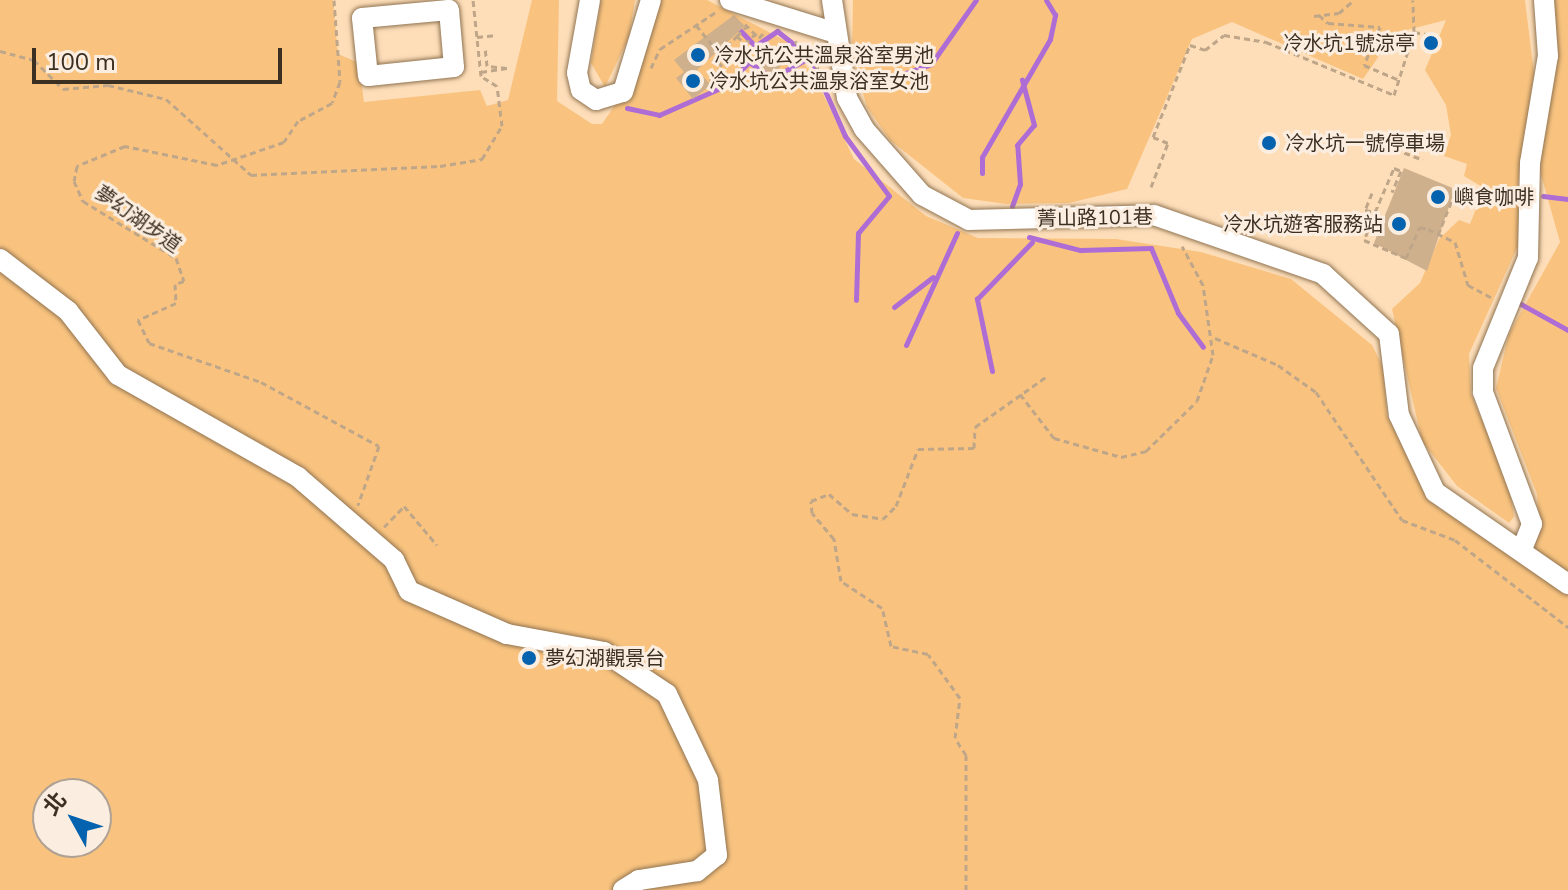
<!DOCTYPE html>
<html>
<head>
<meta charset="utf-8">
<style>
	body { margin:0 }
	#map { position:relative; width:1568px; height:890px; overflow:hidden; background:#fddeb9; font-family:"Nunito Sans","Noto Sans TC",sans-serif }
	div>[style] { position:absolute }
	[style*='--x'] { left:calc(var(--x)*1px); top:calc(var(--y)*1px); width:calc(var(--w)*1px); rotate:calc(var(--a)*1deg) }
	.green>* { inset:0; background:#f9c37f }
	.stream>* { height:5px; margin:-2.5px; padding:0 2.5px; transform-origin:2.5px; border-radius:2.5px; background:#ae6dd5 }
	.building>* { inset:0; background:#ceb08d; transform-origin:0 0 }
	.path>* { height:3px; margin-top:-1.5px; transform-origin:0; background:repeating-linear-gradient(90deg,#bfa688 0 6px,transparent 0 10px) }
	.roads { filter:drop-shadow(0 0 2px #907452) drop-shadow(0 0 2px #907452) }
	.minor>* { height:20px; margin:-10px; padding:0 10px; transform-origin:10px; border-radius:10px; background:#fff }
	.dots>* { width:22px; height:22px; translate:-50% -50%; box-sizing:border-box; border:4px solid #fbeee0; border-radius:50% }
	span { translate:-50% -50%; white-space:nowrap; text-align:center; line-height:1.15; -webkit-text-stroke:6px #fbeee0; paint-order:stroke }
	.poi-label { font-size:20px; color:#3c3022 }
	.right { translate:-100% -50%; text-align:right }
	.left { translate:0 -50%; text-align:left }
	.street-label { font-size:20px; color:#3c3022 }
	.north { position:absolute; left:32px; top:778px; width:80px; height:80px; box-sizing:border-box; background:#fbeee0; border:2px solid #afa294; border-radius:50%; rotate:310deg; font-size:22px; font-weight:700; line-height:32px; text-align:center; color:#3c3022 }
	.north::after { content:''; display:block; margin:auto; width:28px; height:36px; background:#0462af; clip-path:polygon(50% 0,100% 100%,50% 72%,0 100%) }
	.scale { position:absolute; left:32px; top:48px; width:250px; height:36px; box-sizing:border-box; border:4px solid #3c3022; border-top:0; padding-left:10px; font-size:24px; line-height:28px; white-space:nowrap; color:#3c3022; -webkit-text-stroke:6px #fbeee0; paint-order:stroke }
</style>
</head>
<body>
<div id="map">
	<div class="green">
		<div style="clip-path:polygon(evenodd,0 0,333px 0,338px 54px,359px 63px,364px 102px,480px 90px,487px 106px,508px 100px,532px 0,559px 0,557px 101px,592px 124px,602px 124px,633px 79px,659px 0,707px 0,786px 41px,815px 77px,854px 159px,926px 216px,978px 238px,1116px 239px,1201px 252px,1291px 279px,1372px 345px,1383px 367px,1387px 415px,1429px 501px,1521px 563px,1540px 531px,1537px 494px,1496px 388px,1509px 334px,1560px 242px,1540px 171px,1550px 0,1568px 0,1568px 890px,0 890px,0 0,48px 794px,96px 794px,96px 842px,48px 842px,48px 794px)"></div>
		<div style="clip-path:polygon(601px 0,635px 0,629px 37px,605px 87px,591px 63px)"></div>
		<div style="clip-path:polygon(853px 0,1525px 0,1534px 74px,1518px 184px,1521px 239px,1469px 354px,1471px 394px,1509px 485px,1514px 517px,1509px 523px,1457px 486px,1422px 441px,1392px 309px,1420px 283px,1439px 239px,1459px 220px,1470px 224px,1484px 188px,1464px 176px,1467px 164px,1444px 156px,1451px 135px,1446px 105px,1425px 70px,1446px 20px,1395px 33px,1363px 79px,1232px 22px,1192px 39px,1127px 189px,1069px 203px,1006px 204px,963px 198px,890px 140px,867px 107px,852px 55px)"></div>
	</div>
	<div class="stream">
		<div style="--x:736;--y:26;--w:28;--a:46"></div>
		<div style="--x:755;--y:46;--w:27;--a:-34"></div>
		<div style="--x:777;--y:31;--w:42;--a:38.2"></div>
		<div style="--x:810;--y:57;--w:86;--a:66.1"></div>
		<div style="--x:845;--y:136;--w:74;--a:53.7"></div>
		<div style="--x:889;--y:196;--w:48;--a:130"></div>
		<div style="--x:858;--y:233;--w:67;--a:91.7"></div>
		<div style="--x:863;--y:88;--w:72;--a:-19.4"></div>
		<div style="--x:931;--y:64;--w:78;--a:-54.9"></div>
		<div style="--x:627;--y:108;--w:33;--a:12"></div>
		<div style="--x:659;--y:115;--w:72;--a:-23.7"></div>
		<div style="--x:725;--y:86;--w:34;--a:-45"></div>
		<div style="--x:749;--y:62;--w:28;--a:35"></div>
		<div style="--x:772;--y:78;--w:43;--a:-28.9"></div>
		<div style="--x:982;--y:173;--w:16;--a:-90"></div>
		<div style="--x:982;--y:157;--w:136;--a:-60"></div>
		<div style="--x:1050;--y:39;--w:25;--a:-78"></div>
		<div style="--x:1055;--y:15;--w:17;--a:-121"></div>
		<div style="--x:1543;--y:196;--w:25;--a:7"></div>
		<div style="--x:1012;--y:206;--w:23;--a:-70"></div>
		<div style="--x:1020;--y:184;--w:39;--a:-94"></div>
		<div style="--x:1017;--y:145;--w:26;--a:-50"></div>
		<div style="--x:1034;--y:125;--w:47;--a:-104.9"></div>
		<div style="--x:1029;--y:237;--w:53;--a:14.3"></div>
		<div style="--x:1080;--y:250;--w:71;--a:-1.6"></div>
		<div style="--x:1151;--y:248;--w:70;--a:67.4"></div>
		<div style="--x:1178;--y:313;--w:42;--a:53.7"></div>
		<div style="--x:1519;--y:303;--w:56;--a:28.9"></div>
		<div style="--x:894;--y:307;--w:49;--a:-37.6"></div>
		<div style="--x:906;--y:345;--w:123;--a:-65.5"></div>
		<div style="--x:992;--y:371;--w:74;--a:-101.8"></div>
		<div style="--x:977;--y:299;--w:79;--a:-46"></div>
	</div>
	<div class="building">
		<div style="clip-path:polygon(734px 15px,745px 26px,697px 70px,711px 85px,693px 99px,676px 78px,684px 72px,674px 60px)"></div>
		<div style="left:780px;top:42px;width:16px;height:31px;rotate:40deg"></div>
		<div style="clip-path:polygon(1404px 168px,1455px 189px,1427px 271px,1374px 243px)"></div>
	</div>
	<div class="path">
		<div style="--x:334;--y:0;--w:82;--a:85.8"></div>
		<div style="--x:340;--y:82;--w:22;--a:111"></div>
		<div style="--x:332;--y:103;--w:38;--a:152"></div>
		<div style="--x:298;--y:121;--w:25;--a:124"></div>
		<div style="--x:284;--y:142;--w:71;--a:161.1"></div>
		<div style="--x:217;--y:165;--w:94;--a:-168.3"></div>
		<div style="--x:125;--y:146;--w:52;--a:157.4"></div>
		<div style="--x:77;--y:166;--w:15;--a:101"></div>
		<div style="--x:74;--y:181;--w:22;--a:66"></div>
		<div style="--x:83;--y:201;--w:109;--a:31.5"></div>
		<div style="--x:176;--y:258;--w:24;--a:71"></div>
		<div style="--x:184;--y:281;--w:9;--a:162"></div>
		<div style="--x:175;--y:284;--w:19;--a:87"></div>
		<div style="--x:176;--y:303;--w:42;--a:155.9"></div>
		<div style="--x:138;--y:320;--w:25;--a:64"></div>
		<div style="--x:149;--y:343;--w:119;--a:19.2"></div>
		<div style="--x:261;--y:382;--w:134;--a:28.5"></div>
		<div style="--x:379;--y:446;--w:63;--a:109.6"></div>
		<div style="--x:1319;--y:15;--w:12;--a:42"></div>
		<div style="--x:1328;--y:23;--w:52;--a:4.4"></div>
		<div style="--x:1380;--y:27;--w:41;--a:112.8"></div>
		<div style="--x:1364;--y:65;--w:38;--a:23"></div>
		<div style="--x:1314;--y:16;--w:25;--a:-7"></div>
		<div style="--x:1339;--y:13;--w:20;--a:-41"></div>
		<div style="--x:745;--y:24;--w:20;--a:45"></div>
		<div style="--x:759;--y:38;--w:9;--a:-49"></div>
		<div style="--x:696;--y:25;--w:38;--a:51"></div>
		<div style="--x:1414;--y:32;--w:23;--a:10"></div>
		<div style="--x:737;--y:36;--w:14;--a:-45"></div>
		<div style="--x:477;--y:37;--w:20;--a:-6"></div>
		<div style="--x:795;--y:41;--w:43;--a:49.7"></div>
		<div style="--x:0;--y:51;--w:35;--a:15"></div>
		<div style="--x:34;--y:60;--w:41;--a:45"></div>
		<div style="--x:63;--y:89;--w:45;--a:-5.1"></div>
		<div style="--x:108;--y:85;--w:60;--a:13.6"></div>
		<div style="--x:166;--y:99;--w:114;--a:41.8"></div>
		<div style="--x:251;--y:175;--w:189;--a:-2.7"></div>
		<div style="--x:440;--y:166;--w:43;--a:-9.5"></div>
		<div style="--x:482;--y:159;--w:39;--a:-59"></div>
		<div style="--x:502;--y:126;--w:40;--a:-97.1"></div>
		<div style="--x:497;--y:86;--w:19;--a:-148"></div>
		<div style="--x:481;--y:76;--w:76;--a:-96"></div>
		<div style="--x:713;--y:61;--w:35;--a:-46"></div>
		<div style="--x:737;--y:36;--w:11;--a:45"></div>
		<div style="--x:745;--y:44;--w:14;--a:-45"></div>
		<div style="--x:651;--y:68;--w:21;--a:-65"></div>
		<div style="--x:660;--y:49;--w:67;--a:-33.5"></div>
		<div style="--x:481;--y:72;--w:26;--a:-9"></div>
		<div style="--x:507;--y:68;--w:20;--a:-174"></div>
		<div style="--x:487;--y:66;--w:19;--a:-96"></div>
		<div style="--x:710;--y:81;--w:19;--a:-51"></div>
		<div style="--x:722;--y:66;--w:9;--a:-131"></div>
		<div style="--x:1395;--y:149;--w:30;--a:21"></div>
		<div style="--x:1151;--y:187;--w:47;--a:-68.9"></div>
		<div style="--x:1168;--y:143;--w:16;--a:-158"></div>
		<div style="--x:1153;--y:137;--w:99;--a:-68.1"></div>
		<div style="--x:1190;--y:45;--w:16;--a:18"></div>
		<div style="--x:1205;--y:50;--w:24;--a:-38"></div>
		<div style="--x:1224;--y:35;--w:43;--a:9.5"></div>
		<div style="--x:1266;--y:42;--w:139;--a:22.5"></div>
		<div style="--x:1394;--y:95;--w:66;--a:-72.4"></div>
		<div style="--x:1414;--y:32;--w:32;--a:-92"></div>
		<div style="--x:1372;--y:193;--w:18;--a:112"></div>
		<div style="--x:1365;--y:210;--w:10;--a:11"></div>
		<div style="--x:1375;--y:212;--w:48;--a:-66.6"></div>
		<div style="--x:1394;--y:168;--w:8;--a:23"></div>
		<div style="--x:1401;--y:171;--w:23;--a:113"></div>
		<div style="--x:1375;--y:212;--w:30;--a:111"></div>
		<div style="--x:1364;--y:240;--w:46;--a:23.2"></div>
		<div style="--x:1406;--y:258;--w:34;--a:-66"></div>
		<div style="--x:1420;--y:227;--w:8;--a:14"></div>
		<div style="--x:1428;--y:229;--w:30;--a:26"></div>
		<div style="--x:1455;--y:242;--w:45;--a:73.2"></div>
		<div style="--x:1468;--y:285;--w:26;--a:28"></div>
		<div style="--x:1438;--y:235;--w:48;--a:-68.2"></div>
		<div style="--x:1215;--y:338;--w:69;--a:23.2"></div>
		<div style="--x:1278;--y:365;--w:47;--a:35.4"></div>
		<div style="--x:1316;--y:392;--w:154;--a:56.1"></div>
		<div style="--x:1402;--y:520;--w:57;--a:20.7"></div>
		<div style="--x:1455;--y:540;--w:143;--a:37.6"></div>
		<div style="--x:1020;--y:394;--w:56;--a:52.3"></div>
		<div style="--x:1054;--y:438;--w:70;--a:15.8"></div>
		<div style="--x:1121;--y:457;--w:26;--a:-13"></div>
		<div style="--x:1146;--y:451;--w:71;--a:-44.4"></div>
		<div style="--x:1197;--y:401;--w:49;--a:-70.8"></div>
		<div style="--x:1213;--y:355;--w:71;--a:-98.1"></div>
		<div style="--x:1203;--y:285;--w:44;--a:-118.3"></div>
		<div style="--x:384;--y:527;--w:29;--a:-46"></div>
		<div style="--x:404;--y:506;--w:51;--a:49.8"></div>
		<div style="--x:966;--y:890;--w:135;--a:-90"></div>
		<div style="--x:966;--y:755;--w:20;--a:-123"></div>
		<div style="--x:955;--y:738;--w:40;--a:-82.9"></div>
		<div style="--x:960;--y:698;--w:54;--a:-126"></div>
		<div style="--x:928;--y:654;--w:38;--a:-168"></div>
		<div style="--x:891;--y:646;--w:39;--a:-103"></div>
		<div style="--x:882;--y:608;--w:49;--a:-146.6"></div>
		<div style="--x:841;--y:581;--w:43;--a:-99.5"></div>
		<div style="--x:834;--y:539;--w:34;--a:-130"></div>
		<div style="--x:812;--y:513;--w:12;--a:-95"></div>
		<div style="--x:811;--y:501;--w:19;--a:-21"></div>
		<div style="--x:829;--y:494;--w:30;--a:41"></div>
		<div style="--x:852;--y:514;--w:31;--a:9"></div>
		<div style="--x:883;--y:519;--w:18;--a:-45"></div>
		<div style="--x:896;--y:506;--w:61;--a:-68.9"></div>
		<div style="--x:918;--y:449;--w:56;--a:-1"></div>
		<div style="--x:974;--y:448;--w:21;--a:-87"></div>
		<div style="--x:975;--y:427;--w:87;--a:-35.2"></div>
	</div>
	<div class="roads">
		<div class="minor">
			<div style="--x:590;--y:0;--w:74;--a:100.1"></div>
			<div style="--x:577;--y:73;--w:17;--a:77"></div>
			<div style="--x:581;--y:90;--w:18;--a:34"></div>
			<div style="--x:596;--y:100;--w:28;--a:-17"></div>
			<div style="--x:623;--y:92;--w:96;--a:-73.1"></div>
			<div style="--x:730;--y:0;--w:108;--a:17.3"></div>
			<div style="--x:832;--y:0;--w:99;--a:81.3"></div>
			<div style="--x:847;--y:98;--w:35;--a:61"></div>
			<div style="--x:864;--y:129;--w:88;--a:48.7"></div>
			<div style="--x:922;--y:195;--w:53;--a:28"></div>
			<div style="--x:969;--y:220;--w:185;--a:-1.5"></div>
			<div style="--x:1154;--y:215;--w:179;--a:19.2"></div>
			<div style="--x:1323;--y:274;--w:89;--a:42.3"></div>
			<div style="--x:1389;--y:334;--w:82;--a:83"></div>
			<div style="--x:1399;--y:415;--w:85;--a:64.9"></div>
			<div style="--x:1435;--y:492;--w:162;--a:34.7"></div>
			<div style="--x:449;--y:10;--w:57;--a:85"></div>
			<div style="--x:454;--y:67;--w:86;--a:174"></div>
			<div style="--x:368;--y:76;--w:58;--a:-95.9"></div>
			<div style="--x:362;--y:18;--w:87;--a:-5.3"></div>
			<div style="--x:0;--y:259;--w:86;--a:37.4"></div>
			<div style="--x:68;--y:311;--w:81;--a:52"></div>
			<div style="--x:118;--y:375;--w:207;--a:29.5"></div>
			<div style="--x:298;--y:477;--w:127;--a:40.8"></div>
			<div style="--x:394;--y:560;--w:34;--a:64"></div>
			<div style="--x:409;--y:591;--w:107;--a:23.7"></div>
			<div style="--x:507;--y:634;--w:99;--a:10.5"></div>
			<div style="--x:604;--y:652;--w:76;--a:33.7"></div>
			<div style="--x:667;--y:694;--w:95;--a:64.5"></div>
			<div style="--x:708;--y:780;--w:76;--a:83.2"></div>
			<div style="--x:717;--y:855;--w:26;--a:141"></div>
			<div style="--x:697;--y:871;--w:59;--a:171.2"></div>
			<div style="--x:639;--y:880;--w:19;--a:148"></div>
			<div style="--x:1522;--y:549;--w:27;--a:-68"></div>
			<div style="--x:1532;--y:524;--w:141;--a:-110.4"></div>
			<div style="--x:1483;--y:392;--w:24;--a:-90"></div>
			<div style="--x:1483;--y:368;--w:119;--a:-67.8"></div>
			<div style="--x:1528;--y:258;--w:95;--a:-88.8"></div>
			<div style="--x:1530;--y:163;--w:109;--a:-80.5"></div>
			<div style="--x:1548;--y:56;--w:56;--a:-94.1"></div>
		</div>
	</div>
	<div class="dots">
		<div style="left:1431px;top:43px;background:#0462af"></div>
		<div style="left:698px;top:55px;background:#0462af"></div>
		<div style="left:693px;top:81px;background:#0462af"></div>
		<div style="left:1269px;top:143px;background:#0462af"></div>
		<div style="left:1438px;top:197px;background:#0462af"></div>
		<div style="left:1399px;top:224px;background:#0462af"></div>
		<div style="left:529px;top:658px;background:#0462af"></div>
	</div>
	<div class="poi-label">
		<span class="right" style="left:1415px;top:43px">冷水坑1號涼亭</span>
		<span class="left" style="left:714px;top:55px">冷水坑公共溫泉浴室男池</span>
		<span class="left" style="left:709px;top:81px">冷水坑公共溫泉浴室女池</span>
		<span class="left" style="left:1285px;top:143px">冷水坑一號停車場</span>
		<span class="left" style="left:1454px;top:197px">嶼食咖啡</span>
		<span class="right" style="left:1383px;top:224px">冷水坑遊客服務站</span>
		<span class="left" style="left:545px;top:658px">夢幻湖觀景台</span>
	</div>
	<div class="street-label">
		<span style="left:1095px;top:218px;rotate:-1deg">菁山路101巷</span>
		<span style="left:138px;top:219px;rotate:35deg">夢幻湖步道</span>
	</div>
	<div class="north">北</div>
	<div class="scale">100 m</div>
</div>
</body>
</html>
